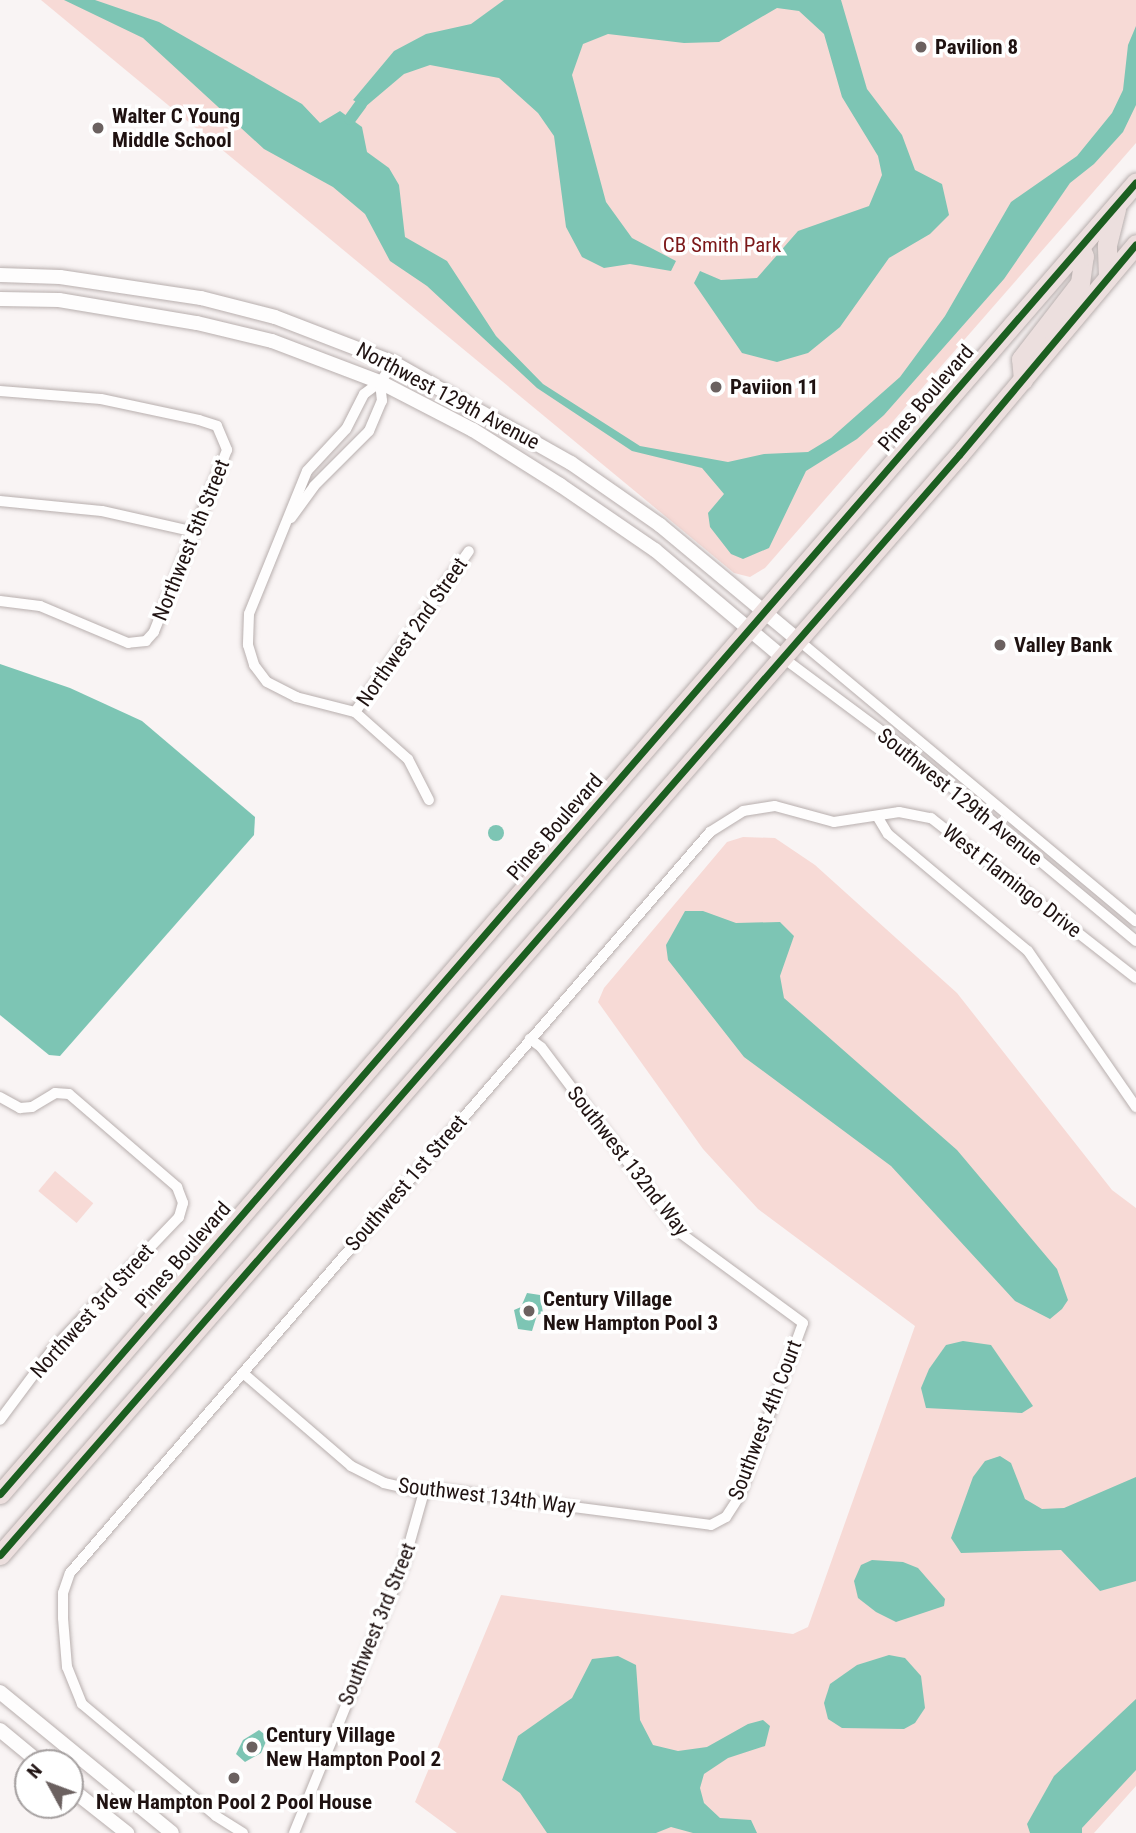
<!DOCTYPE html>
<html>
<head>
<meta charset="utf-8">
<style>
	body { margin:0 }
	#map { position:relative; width:1136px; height:1833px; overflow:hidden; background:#f9f4f4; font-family:"Roboto Condensed",sans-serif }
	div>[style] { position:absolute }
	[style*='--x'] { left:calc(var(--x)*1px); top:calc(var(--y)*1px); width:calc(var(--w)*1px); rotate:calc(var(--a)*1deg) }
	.green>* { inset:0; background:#f7dad6; transform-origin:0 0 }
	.water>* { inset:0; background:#7dc5b4 }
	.round { border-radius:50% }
	.canal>* { height:12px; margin:-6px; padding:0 6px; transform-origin:6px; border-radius:6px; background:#7dc5b4 }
	.roads { filter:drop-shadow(0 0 2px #b8afae) drop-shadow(0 0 2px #b8afae) }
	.street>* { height:10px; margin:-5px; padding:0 5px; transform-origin:5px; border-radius:5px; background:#fefdfd }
	.secondary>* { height:14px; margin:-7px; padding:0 7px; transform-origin:7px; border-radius:7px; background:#fefdfd }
	.highway>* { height:19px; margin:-9.5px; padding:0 9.5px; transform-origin:9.5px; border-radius:9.5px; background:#ecdfde }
	.cycleway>* { height:7px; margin:-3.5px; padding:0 3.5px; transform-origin:3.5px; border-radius:3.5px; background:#1b5e20 }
	.dots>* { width:19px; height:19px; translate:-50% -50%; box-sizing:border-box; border:4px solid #fff; border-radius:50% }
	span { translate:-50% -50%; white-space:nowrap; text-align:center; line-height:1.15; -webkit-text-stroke:7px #fff; paint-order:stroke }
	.poi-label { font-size:21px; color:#1f1211; font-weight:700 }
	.left { translate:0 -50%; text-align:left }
	.park-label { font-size:21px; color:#7c1819 }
	.street-label { font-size:21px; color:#1f1211 }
	.north { position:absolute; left:14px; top:1749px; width:70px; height:70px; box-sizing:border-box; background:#fff; border:2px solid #a5a0a0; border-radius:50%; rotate:311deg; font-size:19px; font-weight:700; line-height:28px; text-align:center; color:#1f1211 }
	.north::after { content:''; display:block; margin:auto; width:24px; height:32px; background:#6b6160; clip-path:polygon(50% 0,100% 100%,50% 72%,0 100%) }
</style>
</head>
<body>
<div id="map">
	<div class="green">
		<div style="clip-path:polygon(41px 0,1136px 0,1136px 143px,765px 568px,750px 577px,734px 573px)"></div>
		<div style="clip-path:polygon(743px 837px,775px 838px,815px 865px,957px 993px,1112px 1190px,1136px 1208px,1136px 1786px,1094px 1833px,457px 1833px,415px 1802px,501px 1595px,793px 1634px,808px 1627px,915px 1326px,758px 1209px,703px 1149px,598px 1002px,604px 988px,727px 842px)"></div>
		<div style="left:55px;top:1171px;width:50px;height:26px;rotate:40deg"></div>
	</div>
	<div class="water">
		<div style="clip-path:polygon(64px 0,95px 0,159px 22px,302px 104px,320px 123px,340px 111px,362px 127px,367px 152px,389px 168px,399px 185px,405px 237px,447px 261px,496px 336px,543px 384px,640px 446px,728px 462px,764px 454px,808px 452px,831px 438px,900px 377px,945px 316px,1011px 202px,1077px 156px,1112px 113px,1123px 90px,1128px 45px,1136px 26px,1136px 105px,1123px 132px,1094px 164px,1070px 183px,1004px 279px,884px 415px,857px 439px,806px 471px,769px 548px,743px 559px,731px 554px,710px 527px,708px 513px,724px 494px,702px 468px,632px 451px,537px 388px,427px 286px,390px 261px,365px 214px,333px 187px,264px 149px,143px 38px)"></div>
		<div style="clip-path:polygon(504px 0,841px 0,867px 89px,902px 135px,915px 170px,942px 184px,949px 215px,930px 234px,889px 258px,840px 327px,808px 353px,777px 362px,742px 353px,694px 283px,700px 271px,721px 280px,757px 278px,798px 231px,869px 206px,882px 175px,878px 156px,842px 97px,824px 34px,799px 11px,777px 8px,719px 42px,684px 43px,608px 34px,583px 44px,572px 75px,606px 202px,632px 238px,676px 261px,671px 271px,630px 264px,604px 268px,582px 257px,566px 227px,554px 136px,538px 113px,499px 78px,430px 65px,404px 74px,365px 107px,353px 100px,394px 51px,426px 34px,471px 24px)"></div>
		<div style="clip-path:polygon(0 664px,70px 688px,142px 721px,255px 817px,254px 835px,60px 1056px,49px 1055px,0 1015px)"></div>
		<div class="round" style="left:488px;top:825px;width:16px;height:16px"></div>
		<div style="clip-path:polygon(685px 911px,703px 911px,736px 923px,780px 922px,794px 936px,780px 976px,784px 998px,957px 1150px,1057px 1269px,1068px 1300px,1062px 1309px,1050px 1319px,1015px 1301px,891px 1166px,744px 1057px,668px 960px,666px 945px)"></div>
		<div style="clip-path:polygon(527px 1293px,540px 1295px,543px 1313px,537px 1315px,532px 1331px,518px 1329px,514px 1310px,521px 1307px)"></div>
		<div style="clip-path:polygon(963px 1341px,991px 1345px,1033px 1406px,1022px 1413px,926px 1408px,921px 1388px,929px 1369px,946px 1345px)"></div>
		<div style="clip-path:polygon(1000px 1456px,1011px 1463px,1025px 1499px,1042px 1509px,1064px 1508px,1136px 1477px,1136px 1581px,1100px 1591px,1061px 1550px,961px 1553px,951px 1538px,973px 1477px,985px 1461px)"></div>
		<div style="clip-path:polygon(872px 1560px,903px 1562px,918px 1568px,945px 1599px,944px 1606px,896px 1622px,876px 1612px,858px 1598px,854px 1581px,861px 1565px)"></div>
		<div style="clip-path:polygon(889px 1655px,905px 1658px,921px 1676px,925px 1708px,915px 1723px,904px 1729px,842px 1728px,828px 1719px,824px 1703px,830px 1684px,857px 1665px)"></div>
		<div style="clip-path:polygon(618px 1656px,636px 1665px,640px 1720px,653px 1745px,678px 1751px,707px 1747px,748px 1724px,763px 1720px,770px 1726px,765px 1746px,728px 1758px,704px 1774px,700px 1788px,704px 1803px,720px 1818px,751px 1820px,757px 1833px,693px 1833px,671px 1827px,656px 1833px,547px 1833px,520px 1793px,502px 1780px,518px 1736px,572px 1698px,592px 1659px)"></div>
		<div style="clip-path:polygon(1136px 1699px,1136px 1770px,1082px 1828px,1082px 1833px,1030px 1833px,1027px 1824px,1054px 1776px)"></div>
		<div style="clip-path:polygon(259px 1730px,268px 1737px,261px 1753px,245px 1762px,236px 1754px,243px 1740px)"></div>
	</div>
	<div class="canal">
		<div style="--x:350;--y:119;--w:19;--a:-54"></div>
	</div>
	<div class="roads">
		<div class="street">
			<div style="--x:394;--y:363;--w:24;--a:126"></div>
			<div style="--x:380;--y:382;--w:20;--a:143"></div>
			<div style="--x:364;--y:394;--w:39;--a:117"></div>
			<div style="--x:346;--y:429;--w:57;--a:132.9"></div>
			<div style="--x:307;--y:471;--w:154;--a:112.1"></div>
			<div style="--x:249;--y:614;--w:31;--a:92"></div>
			<div style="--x:248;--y:645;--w:21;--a:73"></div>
			<div style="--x:254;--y:665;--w:21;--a:53"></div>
			<div style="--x:267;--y:682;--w:33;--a:27"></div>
			<div style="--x:296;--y:697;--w:61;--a:14.3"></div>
			<div style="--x:355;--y:712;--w:71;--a:41.6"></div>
			<div style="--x:408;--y:759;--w:46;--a:62.9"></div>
			<div style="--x:0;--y:391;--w:101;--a:4.5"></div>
			<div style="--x:101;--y:399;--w:100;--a:12.1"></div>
			<div style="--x:199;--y:420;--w:19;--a:18"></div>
			<div style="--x:217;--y:426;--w:26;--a:67"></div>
			<div style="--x:227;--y:450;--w:196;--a:111.9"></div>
			<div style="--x:154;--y:632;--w:12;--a:132"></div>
			<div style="--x:146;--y:641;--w:18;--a:174"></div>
			<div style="--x:128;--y:643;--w:95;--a:-157.2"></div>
			<div style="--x:40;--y:606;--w:40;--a:-172.9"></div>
			<div style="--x:0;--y:501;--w:102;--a:5.6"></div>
			<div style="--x:102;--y:511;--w:95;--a:12.7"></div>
			<div style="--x:291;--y:518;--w:39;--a:-54"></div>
			<div style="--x:314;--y:486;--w:78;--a:-45"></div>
			<div style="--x:369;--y:431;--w:33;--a:-67"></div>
			<div style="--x:382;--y:401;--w:19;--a:-96"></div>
			<div style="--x:797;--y:639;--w:441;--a:39.8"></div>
			<div style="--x:782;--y:657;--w:157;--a:36.7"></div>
			<div style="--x:908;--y:751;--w:297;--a:39.8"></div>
			<div style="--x:355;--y:712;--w:197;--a:-54.7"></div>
			<div style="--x:877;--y:816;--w:21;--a:59"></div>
			<div style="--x:888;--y:834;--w:182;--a:39.9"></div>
			<div style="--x:1028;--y:951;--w:190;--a:55.3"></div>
			<div style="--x:0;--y:1097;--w:23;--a:29"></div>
			<div style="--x:20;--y:1108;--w:12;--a:-5"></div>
			<div style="--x:32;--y:1107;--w:27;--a:-31"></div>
			<div style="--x:55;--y:1093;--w:14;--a:4"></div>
			<div style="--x:69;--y:1094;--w:143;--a:40.7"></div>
			<div style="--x:177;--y:1187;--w:17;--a:69"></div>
			<div style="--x:183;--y:1203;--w:15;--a:106"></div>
			<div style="--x:179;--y:1217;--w:184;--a:133.7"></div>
			<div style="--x:52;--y:1350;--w:87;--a:126.6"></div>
			<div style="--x:243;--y:1373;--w:143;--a:40.7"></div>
			<div style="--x:351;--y:1466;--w:37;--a:27"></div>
			<div style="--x:384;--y:1483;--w:41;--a:12.7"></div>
			<div style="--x:424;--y:1492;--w:18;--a:-6"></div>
			<div style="--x:442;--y:1490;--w:271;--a:7.4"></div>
			<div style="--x:711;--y:1525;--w:17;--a:-28"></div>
			<div style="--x:726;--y:1517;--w:24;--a:-57"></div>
			<div style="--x:739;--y:1497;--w:185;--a:-69.8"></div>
			<div style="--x:803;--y:1323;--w:150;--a:-143.7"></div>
			<div style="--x:682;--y:1234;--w:234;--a:-127"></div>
			<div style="--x:541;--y:1047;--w:14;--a:-144"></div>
			<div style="--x:243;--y:1833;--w:32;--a:-148"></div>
			<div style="--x:216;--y:1816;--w:175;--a:-140.1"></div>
			<div style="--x:82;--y:1704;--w:40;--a:-112"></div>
			<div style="--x:67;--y:1667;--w:49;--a:-94.7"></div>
			<div style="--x:63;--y:1618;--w:25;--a:-90"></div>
			<div style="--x:63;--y:1593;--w:21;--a:-71"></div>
			<div style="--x:70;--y:1573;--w:979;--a:-49.18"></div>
			<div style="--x:710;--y:832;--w:39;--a:-32"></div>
			<div style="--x:743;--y:811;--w:32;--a:-9"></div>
			<div style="--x:775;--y:806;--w:61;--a:15.2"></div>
			<div style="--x:834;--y:822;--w:66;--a:-8.7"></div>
			<div style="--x:899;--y:812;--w:33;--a:11"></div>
			<div style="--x:931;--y:818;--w:260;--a:38"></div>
			<div style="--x:294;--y:1833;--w:288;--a:-67.8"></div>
			<div style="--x:403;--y:1566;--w:77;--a:-74.2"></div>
		</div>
		<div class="secondary">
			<div style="--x:0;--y:275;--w:60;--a:1.9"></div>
			<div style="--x:60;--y:277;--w:143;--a:8.5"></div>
			<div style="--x:201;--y:298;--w:76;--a:14.4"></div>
			<div style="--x:275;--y:317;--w:128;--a:21.1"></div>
			<div style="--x:394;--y:363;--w:203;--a:29.5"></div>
			<div style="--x:571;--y:463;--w:108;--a:34.9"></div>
			<div style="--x:660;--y:525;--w:178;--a:39.8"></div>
			<div style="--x:0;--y:299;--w:59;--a:1"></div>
			<div style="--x:59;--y:300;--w:140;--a:9.5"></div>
			<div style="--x:197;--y:323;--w:77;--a:13.5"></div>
			<div style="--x:272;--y:341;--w:116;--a:20.8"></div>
			<div style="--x:380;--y:382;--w:105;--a:27.3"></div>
			<div style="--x:473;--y:430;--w:103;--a:32.3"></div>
			<div style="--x:560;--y:485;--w:115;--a:34.4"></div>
			<div style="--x:655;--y:550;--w:166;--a:40.1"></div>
			<div style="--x:0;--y:1692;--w:222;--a:39.3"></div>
			<div style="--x:0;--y:1730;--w:52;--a:39.5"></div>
			<div style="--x:70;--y:1788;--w:73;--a:38.3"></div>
		</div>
		<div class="highway">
			<div style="--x:1108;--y:277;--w:32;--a:-92"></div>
			<div style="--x:1107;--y:245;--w:38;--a:-76"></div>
			<div style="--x:1023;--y:380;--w:21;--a:-95"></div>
			<div style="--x:1021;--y:359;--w:96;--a:-52.2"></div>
			<div style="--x:1080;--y:283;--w:27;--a:-82"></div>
			<div style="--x:1084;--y:256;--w:10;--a:-114"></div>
			<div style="--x:0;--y:1494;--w:1735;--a:-49.11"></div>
			<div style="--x:0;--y:1555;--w:1459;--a:-48.92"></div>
			<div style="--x:959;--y:455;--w:275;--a:-50"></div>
		</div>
	</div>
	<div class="cycleway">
		<div style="--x:0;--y:1494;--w:1735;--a:-49.11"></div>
		<div style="--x:0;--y:1555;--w:1459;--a:-48.92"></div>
		<div style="--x:959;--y:455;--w:275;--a:-50"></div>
	</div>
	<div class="dots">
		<div style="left:921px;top:47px;background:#6b6160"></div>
		<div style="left:98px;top:128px;background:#6b6160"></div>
		<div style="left:716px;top:387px;background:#6b6160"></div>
		<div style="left:1000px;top:645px;background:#6b6160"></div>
		<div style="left:529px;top:1311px;background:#6b6160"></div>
		<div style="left:252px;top:1747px;background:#6b6160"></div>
		<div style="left:234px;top:1778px;background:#6b6160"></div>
	</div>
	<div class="poi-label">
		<span class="left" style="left:935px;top:47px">Pavilion 8</span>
		<span class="left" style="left:112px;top:128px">Walter C Young<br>Middle School</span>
		<span class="left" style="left:730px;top:387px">Paviion 11</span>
		<span class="left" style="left:1014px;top:645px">Valley Bank</span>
		<span class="left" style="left:543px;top:1311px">Century Village<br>New Hampton Pool 3</span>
		<span class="left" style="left:266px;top:1747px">Century Village<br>New Hampton Pool 2</span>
		<span style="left:234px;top:1802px">New Hampton Pool 2 Pool House</span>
	</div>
	<div class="park-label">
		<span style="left:722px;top:245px">CB Smith Park</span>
	</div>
	<div class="street-label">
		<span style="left:448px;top:396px;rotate:28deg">Northwest 129th Avenue</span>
		<span style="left:926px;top:398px;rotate:-49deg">Pines Boulevard</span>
		<span style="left:191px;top:540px;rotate:-68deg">Northwest 5th Street</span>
		<span style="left:412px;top:632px;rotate:-55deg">Northwest 2nd Street</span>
		<span style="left:960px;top:797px;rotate:39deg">Southwest 129th Avenue</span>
		<span style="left:555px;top:827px;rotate:-49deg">Pines Boulevard</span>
		<span style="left:1012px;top:881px;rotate:38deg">West Flamingo Drive</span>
		<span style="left:628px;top:1161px;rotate:52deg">Southwest 132nd Way</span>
		<span style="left:406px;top:1183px;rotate:-49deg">Southwest 1st Street</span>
		<span style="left:183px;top:1255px;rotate:-49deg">Pines Boulevard</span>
		<span style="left:92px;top:1311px;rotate:-48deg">Northwest 3rd Street</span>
		<span style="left:765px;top:1420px;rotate:-69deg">Southwest 4th Court</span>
		<span style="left:487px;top:1496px;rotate:7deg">Southwest 134th Way</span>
		<span style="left:377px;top:1624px;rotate:-68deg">Southwest 3rd Street</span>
	</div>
	<div class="north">N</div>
</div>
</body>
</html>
